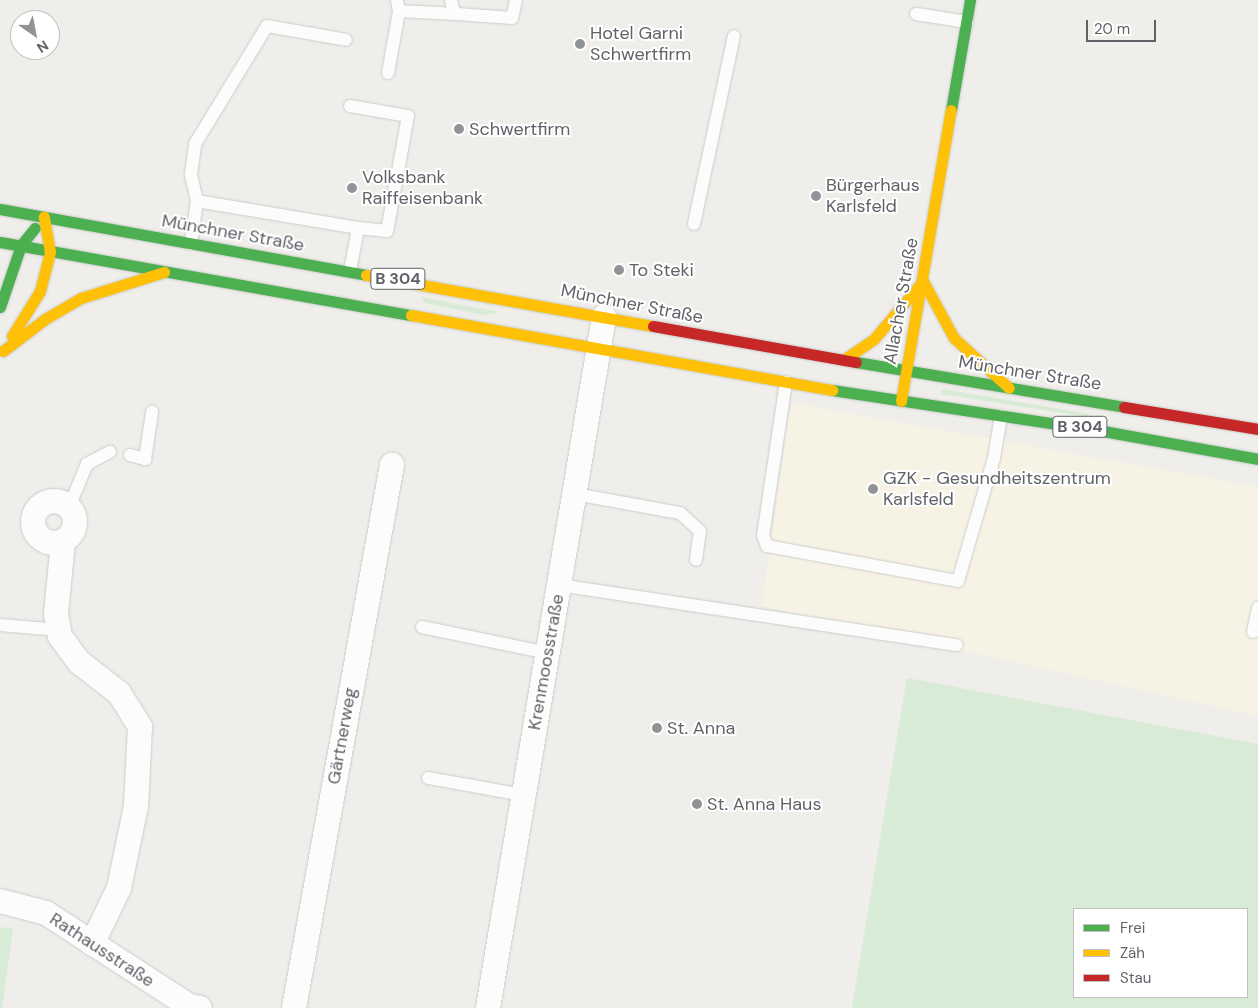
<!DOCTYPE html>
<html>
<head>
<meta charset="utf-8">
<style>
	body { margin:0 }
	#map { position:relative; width:1258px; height:1008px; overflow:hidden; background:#efeeea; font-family:"DM Sans",sans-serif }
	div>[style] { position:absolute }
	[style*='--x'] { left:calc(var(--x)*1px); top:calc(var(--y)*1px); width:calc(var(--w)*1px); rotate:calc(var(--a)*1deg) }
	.commercial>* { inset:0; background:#f7f3e4 }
	.green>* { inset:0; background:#d8ebd6 }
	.roads { filter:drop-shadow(0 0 1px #cbcccc) drop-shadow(0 0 1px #cbcccc) }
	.lane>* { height:12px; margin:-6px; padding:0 6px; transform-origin:6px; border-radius:6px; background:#fdfcfc }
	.street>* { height:24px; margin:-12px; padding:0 12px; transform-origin:12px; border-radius:12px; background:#fdfcfc }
	.street>.ring { margin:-12px; padding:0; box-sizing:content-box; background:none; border:24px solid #fdfcfc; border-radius:50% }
	.fast>* { height:11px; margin:-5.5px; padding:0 5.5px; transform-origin:5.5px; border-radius:5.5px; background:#4caf50 }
	.slow>* { height:11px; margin:-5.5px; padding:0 5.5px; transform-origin:5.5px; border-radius:5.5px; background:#ffc107 }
	.jam>* { height:11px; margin:-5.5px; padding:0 5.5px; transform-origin:5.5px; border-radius:5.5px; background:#c62828 }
	.dots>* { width:14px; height:14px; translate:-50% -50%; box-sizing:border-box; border:2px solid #fff; border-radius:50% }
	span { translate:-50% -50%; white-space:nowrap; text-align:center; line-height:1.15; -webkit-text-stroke:4px #fff; paint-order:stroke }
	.shield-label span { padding:1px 4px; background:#fff; border:1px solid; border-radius:4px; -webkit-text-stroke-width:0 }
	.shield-label { font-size:16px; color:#5f6368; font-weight:700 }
	.poi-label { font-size:18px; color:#5f6368 }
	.left { translate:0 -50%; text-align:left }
	.street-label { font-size:18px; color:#5f6368 }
	.legend { position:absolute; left:1073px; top:908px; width:175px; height:90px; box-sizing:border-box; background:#fff; border:1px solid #bfc1c3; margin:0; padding:6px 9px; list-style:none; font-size:15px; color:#5f6368 }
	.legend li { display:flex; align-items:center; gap:10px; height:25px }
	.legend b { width:25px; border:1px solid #bfc1c3 }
	.north { position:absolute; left:10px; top:10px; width:50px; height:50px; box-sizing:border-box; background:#fff; border:1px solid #bfc1c3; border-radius:50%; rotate:147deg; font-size:14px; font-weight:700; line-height:20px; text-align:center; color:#5f6368 }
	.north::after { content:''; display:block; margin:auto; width:18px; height:22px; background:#919496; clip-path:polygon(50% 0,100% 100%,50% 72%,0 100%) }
	.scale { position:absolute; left:1086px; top:20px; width:70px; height:22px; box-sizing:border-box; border:2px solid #5f6368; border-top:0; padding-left:6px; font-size:15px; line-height:18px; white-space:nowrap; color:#5f6368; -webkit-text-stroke:4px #fff; paint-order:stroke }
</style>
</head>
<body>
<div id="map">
	<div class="commercial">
		<div style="clip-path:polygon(791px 403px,1258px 487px,1258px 716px,762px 606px)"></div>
	</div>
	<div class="green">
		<div style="clip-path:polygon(421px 297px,499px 312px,484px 315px,425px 303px)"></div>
		<div style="clip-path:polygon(942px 389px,1090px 414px,1088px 417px,941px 394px)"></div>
		<div style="clip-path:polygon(evenodd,907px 678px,1258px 744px,1258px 1008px,852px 1008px,907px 678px,1247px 909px,1247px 997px,1074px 997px,1074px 909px,1247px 909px)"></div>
		<div style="clip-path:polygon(0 927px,13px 929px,2px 1008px,0 1008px)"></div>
	</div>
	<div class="roads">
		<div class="lane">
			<div style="--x:397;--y:0;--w:11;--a:80"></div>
			<div style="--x:399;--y:11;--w:58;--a:3"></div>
			<div style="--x:451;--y:0;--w:10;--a:79"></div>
			<div style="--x:453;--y:10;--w:6;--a:45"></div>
			<div style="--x:457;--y:14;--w:55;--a:4.2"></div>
			<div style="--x:512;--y:18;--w:18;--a:-77"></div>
			<div style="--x:916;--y:14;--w:52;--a:8.9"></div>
			<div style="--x:388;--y:73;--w:63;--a:-79.9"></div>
			<div style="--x:350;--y:106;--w:59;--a:9.8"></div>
			<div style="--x:408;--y:116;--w:117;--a:100.3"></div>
			<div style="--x:387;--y:231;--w:29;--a:-174"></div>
			<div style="--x:197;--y:201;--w:28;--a:-103"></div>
			<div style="--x:191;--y:174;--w:30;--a:-82"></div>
			<div style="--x:195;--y:144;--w:138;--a:-58.6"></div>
			<div style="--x:267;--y:26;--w:80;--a:10"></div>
			<div style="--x:694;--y:224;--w:192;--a:-78"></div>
			<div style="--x:191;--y:244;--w:43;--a:-82.1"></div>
			<div style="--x:197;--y:201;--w:163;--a:9.5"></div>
			<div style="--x:358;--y:228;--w:44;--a:100.5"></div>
			<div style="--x:786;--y:382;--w:155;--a:98.5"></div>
			<div style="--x:763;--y:535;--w:12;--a:70"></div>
			<div style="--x:767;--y:546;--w:194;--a:10.4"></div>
			<div style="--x:958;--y:581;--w:128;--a:-73.7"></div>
			<div style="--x:994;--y:458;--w:43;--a:-80.5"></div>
			<div style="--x:130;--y:455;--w:16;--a:15"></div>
			<div style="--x:145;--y:459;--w:48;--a:-81.5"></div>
			<div style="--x:575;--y:494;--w:107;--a:10.3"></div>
			<div style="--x:680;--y:513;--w:27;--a:42"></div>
			<div style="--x:700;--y:531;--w:29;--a:98"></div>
			<div style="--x:69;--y:507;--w:47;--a:-67.3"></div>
			<div style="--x:87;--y:464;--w:26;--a:-28"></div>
			<div style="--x:559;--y:585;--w:402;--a:8.6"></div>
			<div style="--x:0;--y:625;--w:59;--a:4.8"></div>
			<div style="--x:422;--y:627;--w:128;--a:11.7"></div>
			<div style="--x:1253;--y:632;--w:25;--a:-78"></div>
			<div style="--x:428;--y:778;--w:97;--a:10.1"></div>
		</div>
		<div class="street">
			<div class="ring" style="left:33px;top:501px;width:18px;height:18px"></div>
			<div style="--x:63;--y:542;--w:72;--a:95.6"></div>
			<div style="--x:56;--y:614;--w:22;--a:80"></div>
			<div style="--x:60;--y:636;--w:32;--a:54"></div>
			<div style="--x:79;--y:662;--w:51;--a:37.8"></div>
			<div style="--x:119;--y:693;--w:40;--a:58"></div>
			<div style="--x:140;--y:727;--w:79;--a:92.9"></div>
			<div style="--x:136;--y:806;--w:84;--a:101.7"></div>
			<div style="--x:119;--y:888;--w:62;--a:115.7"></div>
			<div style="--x:0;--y:901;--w:48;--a:14.6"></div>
			<div style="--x:46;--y:913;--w:171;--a:33"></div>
			<div style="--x:189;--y:1006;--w:11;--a:10"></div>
			<div style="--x:294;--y:1008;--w:552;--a:-79.77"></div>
			<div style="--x:488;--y:1008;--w:701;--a:-80.47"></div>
		</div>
		<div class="fast">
			<div style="--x:951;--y:110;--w:112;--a:-80.2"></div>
			<div style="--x:0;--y:209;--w:372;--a:10.2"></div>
			<div style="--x:0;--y:242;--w:417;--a:10.1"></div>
			<div style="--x:0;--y:307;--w:65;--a:-71.3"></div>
			<div style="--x:21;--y:245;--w:22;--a:-51"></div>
			<div style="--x:856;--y:362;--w:272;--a:9.5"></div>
			<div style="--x:832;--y:390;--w:274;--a:8.6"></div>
			<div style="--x:1103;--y:431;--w:158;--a:10.2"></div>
		</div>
		<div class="slow">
			<div style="--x:366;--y:275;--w:291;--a:10.1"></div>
			<div style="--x:411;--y:315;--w:428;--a:10.1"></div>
			<div style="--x:12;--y:336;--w:53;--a:-58.1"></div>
			<div style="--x:40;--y:291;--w:40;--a:-75.6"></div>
			<div style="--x:50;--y:252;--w:36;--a:-100"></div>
			<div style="--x:3;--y:351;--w:53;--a:-37.3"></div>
			<div style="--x:45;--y:319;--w:42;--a:-30.3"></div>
			<div style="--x:81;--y:298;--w:87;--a:-17.4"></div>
			<div style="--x:843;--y:360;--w:37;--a:-34"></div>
			<div style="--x:874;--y:339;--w:76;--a:-49.8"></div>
			<div style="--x:923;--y:281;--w:65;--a:61.5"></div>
			<div style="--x:954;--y:338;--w:74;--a:42.3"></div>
			<div style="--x:901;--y:401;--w:295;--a:-80.3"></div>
		</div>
		<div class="jam">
			<div style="--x:653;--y:326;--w:206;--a:10.1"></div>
			<div style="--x:1124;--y:407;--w:136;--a:9.3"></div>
		</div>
	</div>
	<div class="dots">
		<div style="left:580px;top:44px;background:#919496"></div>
		<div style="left:459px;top:129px;background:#919496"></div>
		<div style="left:352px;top:188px;background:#919496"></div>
		<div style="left:816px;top:196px;background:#919496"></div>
		<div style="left:619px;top:270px;background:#919496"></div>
		<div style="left:873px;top:489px;background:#919496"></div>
		<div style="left:657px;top:728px;background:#919496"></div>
		<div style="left:697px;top:804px;background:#919496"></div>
	</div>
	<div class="shield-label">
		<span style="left:398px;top:279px">B 304</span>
		<span style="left:1080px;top:427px">B 304</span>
	</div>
	<div class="poi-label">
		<span class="left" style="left:590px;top:44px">Hotel Garni<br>Schwertfirm</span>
		<span class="left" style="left:469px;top:129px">Schwertfirm</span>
		<span class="left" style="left:362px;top:188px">Volksbank<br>Raiffeisenbank</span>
		<span class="left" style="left:826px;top:196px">Bürgerhaus<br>Karlsfeld</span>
		<span class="left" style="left:629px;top:270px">To Steki</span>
		<span class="left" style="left:883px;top:489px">GZK - Gesundheitszentrum<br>Karlsfeld</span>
		<span class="left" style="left:667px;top:728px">St. Anna</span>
		<span class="left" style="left:707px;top:804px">St. Anna Haus</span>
	</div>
	<div class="street-label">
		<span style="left:233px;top:233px;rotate:10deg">Münchner Straße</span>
		<span style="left:901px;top:301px;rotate:-80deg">Allacher Straße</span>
		<span style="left:632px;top:304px;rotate:11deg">Münchner Straße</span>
		<span style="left:1030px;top:373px;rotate:9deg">Münchner Straße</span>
		<span style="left:546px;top:662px;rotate:-80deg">Krenmoosstraße</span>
		<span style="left:342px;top:736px;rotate:-80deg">Gärtnerweg</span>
		<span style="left:102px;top:950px;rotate:33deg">Rathausstraße</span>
	</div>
	<ul class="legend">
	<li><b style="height:6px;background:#4caf50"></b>Frei</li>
	<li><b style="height:6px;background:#ffc107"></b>Zäh</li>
	<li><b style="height:6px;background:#c62828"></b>Stau</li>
	</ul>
	<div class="north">N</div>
	<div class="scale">20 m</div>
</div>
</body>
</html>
